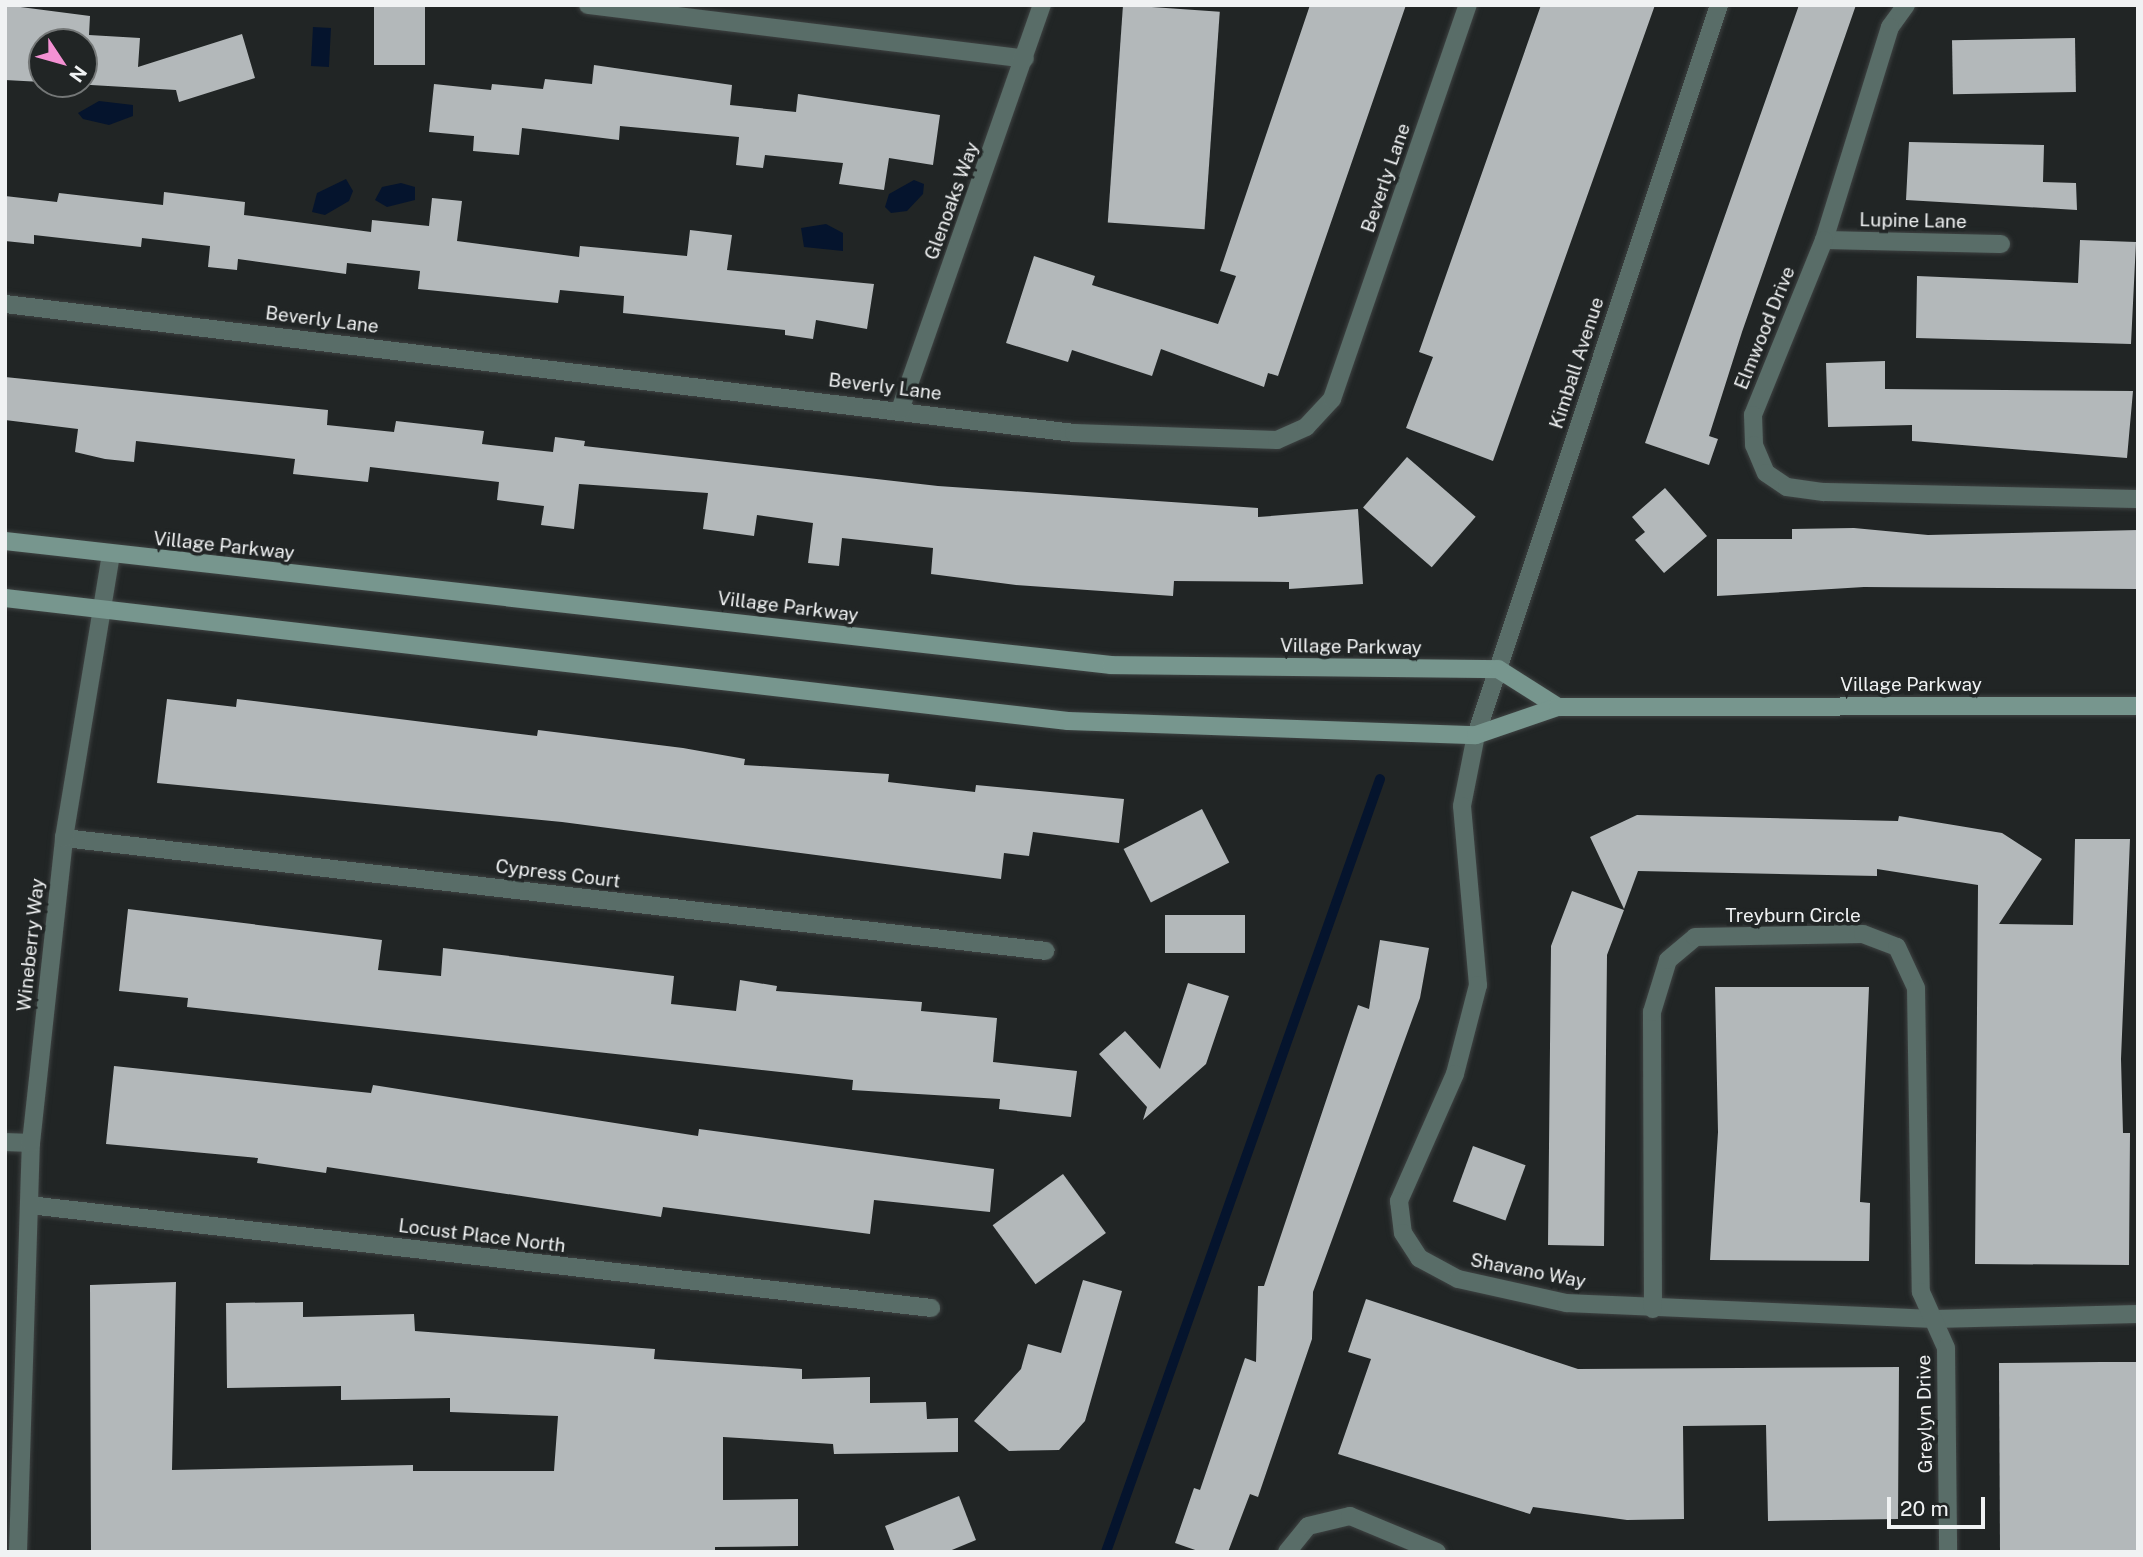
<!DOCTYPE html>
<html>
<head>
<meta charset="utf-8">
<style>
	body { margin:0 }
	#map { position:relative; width:2143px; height:1557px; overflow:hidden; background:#212525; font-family:"Public Sans",sans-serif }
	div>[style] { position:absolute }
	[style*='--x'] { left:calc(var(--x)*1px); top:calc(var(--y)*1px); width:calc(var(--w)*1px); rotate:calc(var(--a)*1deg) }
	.water>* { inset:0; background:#05142d; transform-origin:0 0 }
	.stream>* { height:10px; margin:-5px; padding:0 5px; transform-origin:5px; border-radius:5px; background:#05142d }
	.building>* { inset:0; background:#b3b8ba; transform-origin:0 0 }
	.roads { filter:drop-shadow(0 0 2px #3e4242) drop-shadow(0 0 2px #3e4242) }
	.lane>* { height:18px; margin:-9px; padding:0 9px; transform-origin:9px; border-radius:9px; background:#596d68 }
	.street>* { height:18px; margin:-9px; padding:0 9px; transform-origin:9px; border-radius:9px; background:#596d68 }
	.secondary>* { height:18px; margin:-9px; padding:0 9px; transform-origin:9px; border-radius:9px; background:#77968e }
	span { translate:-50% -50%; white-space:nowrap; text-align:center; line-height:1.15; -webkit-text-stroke:7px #212525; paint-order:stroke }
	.street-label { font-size:19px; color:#f0f2f3 }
	.frame { position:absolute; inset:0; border:7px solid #f0f2f3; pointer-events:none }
	.north { position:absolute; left:28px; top:28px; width:70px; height:70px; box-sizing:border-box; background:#212525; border:2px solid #747777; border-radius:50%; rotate:126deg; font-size:19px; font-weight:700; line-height:28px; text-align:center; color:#f0f2f3 }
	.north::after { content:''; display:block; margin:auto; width:24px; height:32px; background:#f491d3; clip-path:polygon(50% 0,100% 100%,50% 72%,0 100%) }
	.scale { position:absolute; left:1887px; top:1497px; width:98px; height:32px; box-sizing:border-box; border:4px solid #f0f2f3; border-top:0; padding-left:9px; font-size:21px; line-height:24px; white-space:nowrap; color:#f0f2f3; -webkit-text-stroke:5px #212525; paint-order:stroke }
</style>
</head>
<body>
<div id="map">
	<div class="water">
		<div style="left:313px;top:27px;width:18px;height:39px;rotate:3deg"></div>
		<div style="clip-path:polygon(99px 101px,133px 105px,133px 116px,109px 125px,83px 119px,78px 113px)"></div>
		<div style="clip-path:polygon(346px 179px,353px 191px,349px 201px,325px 215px,312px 212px,317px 193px)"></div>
		<div style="clip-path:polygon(914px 180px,924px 184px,923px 194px,907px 211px,891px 213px,885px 207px,889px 194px)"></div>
		<div style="clip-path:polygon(401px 183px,415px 187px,415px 200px,387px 207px,375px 200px,382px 187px)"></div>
		<div style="clip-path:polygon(826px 224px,843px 233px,843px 251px,804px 247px,801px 228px)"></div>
	</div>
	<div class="stream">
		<div style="--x:1106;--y:1552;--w:820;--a:-70.48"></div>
	</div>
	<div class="building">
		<div style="clip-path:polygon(5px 5px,90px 16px,89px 35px,140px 38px,138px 67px,242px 34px,255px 78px,179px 102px,176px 90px,74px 84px,84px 84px,84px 42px,42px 42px,42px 82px,5px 80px)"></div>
		<div style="left:374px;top:5px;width:51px;height:60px"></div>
		<div style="left:1123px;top:5px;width:97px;height:218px;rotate:4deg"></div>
		<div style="clip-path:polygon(1310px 5px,1406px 5px,1278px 376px,1268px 373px,1264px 387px,1161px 349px,1152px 376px,1072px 350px,1068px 362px,1006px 343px,1034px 256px,1095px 276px,1092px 285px,1218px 324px,1236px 276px,1220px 271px)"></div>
		<div style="clip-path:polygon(1541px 5px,1655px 5px,1493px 461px,1406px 428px,1433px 357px,1419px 352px)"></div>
		<div style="clip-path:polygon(1799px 5px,1856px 5px,1742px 332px,1709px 436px,1718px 439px,1709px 465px,1645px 443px)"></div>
		<div style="left:2075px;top:38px;width:54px;height:123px;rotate:89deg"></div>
		<div style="clip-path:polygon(594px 65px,732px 85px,730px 105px,796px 112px,798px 94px,940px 115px,933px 165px,889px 158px,884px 190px,839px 184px,843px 163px,765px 155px,763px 168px,736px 165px,739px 137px,620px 126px,619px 140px,522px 128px,519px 155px,473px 151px,474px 136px,429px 132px,434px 84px,491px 90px,492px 84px,543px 89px,545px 79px,592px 84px)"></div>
		<div style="clip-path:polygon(1909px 142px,2044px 145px,2043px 182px,2076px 183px,2077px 210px,1906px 200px)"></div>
		<div style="clip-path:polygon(164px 192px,245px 202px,244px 215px,371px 232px,372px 220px,429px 226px,432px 198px,462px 201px,457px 241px,579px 257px,580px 246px,687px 256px,690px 230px,732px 235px,727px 270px,874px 284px,867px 329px,816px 320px,813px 339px,785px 335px,785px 330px,623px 313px,624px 296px,560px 290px,558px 303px,418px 289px,420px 271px,347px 263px,346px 274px,238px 259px,237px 270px,208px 267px,210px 246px,142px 238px,141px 247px,34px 235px,34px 244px,5px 241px,5px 196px,57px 202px,59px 193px,163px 205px)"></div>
		<div style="clip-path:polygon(2080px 240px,2136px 242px,2131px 344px,1916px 338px,1917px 276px,2078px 283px)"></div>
		<div style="clip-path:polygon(1885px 361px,1885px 389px,2133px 391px,2127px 458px,1912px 441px,1912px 425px,1828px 427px,1826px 363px)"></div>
		<div style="clip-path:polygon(5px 377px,328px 410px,327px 425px,394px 432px,396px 421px,484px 431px,482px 444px,553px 452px,555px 437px,585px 441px,584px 446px,938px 486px,1258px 508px,1258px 517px,1358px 509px,1363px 584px,1289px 589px,1289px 582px,1174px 581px,1173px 596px,1016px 585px,931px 574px,933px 548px,842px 538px,839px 566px,808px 563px,813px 523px,757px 515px,754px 536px,703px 529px,708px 493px,579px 484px,574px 529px,541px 525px,544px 506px,497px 500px,499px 482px,370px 467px,368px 482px,293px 474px,295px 459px,136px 441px,134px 462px,105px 459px,75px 452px,78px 429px,5px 420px)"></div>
		<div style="left:1407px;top:457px;width:91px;height:67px;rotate:41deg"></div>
		<div style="clip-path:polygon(1665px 488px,1707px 536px,1664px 573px,1635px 540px,1645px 532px,1632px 517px)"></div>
		<div style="clip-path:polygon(1854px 528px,1928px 535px,2138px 530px,2138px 589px,1864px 587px,1717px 596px,1717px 539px,1792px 539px,1792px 529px)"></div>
		<div style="clip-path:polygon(167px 699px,236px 707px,237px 699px,537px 736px,538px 730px,683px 748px,745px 759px,744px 765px,889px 774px,888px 782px,975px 792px,976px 785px,1124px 799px,1119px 843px,1033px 832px,1029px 856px,1004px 853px,1001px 879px,562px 822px,157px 783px)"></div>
		<div style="left:1202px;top:809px;width:60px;height:88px;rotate:63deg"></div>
		<div style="clip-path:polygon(1637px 815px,1898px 821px,1899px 816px,2002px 833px,2042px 859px,1999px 924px,2073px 925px,2075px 839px,2130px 839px,2121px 1059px,2123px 1133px,2130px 1133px,2129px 1265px,1975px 1264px,1978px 885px,1877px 869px,1877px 876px,1638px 871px,1624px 909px,1590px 837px)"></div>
		<div style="clip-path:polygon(1572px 891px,1624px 910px,1607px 955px,1604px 1246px,1548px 1245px,1551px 946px)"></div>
		<div style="clip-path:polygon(128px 909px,382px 940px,378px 970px,441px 976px,443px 948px,674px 976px,671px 1004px,736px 1011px,740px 980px,777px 986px,776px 991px,922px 1002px,921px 1011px,997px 1018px,993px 1062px,1077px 1071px,1071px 1117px,999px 1109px,1000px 1099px,852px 1090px,853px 1080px,187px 1007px,188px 998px,119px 991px)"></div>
		<div style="left:1245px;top:915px;width:38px;height:80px;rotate:90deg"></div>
		<div style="clip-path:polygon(1380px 940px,1429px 948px,1420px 998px,1313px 1292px,1312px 1339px,1258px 1497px,1250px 1494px,1228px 1552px,1201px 1552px,1175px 1543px,1194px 1488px,1200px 1490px,1245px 1358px,1256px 1362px,1258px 1286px,1264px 1286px,1358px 1005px,1369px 1009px)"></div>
		<div style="clip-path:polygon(1188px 983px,1229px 996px,1206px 1064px,1143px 1120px,1147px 1107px,1099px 1054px,1125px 1031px,1160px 1069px)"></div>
		<div style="clip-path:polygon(1715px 987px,1869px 987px,1860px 1202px,1870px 1203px,1869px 1261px,1710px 1260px,1718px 1132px)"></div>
		<div style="clip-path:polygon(114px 1066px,371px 1093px,373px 1085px,698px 1136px,699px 1129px,994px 1169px,990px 1212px,874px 1200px,870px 1234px,663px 1207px,661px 1217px,327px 1167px,326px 1173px,257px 1163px,258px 1158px,106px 1144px)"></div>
		<div style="left:1473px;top:1146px;width:56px;height:59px;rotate:20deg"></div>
		<div style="left:1063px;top:1174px;width:73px;height:87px;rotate:54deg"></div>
		<div style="clip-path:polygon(1083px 1280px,1122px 1291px,1085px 1421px,1059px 1450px,1009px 1451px,974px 1421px,1021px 1369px,1028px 1344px,1061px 1353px)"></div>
		<div style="clip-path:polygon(176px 1282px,172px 1470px,413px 1465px,413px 1471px,554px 1471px,558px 1416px,450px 1412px,450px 1398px,341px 1400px,341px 1386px,227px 1388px,226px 1303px,303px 1302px,303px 1317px,414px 1314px,415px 1331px,655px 1349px,654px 1359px,802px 1369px,802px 1379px,870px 1377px,870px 1403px,926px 1402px,927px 1419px,958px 1418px,958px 1452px,834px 1454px,833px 1444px,723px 1437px,723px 1500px,798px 1499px,798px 1546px,715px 1547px,715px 1552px,91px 1552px,90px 1285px)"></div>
		<div style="clip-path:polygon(1366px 1299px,1578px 1369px,1899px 1367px,1898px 1519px,1768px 1521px,1766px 1425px,1683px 1426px,1684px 1519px,1627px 1520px,1533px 1507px,1530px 1514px,1338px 1454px,1371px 1359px,1348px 1352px)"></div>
		<div style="clip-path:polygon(2101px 1362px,2138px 1362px,2138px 1552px,2000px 1552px,1999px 1363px)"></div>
		<div style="clip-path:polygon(959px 1496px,976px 1540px,947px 1552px,895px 1552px,885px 1526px)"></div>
	</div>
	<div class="roads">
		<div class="lane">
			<div style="--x:1824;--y:240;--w:177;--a:1.3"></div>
		</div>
		<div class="street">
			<div style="--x:588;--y:5;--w:440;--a:7"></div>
			<div style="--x:1719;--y:5;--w:769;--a:108.41"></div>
			<div style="--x:1476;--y:735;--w:72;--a:101.2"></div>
			<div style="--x:1462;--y:806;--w:180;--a:84.9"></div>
			<div style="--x:1478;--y:985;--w:92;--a:104.5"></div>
			<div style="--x:1455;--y:1074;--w:139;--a:113.8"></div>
			<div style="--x:1399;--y:1201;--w:32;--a:83"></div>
			<div style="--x:1403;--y:1233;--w:30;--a:57"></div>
			<div style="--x:1419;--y:1258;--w:44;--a:28.3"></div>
			<div style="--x:1458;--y:1279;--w:111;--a:12.5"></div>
			<div style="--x:1566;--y:1303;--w:368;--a:2.5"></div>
			<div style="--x:1934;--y:1319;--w:204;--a:-1.4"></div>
			<div style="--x:1906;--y:5;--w:27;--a:126"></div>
			<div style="--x:1890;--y:27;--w:223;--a:107.2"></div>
			<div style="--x:1824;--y:240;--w:189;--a:112.1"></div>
			<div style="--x:1753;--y:415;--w:30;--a:88"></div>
			<div style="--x:1754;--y:445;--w:30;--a:67"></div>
			<div style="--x:1766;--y:473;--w:25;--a:34"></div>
			<div style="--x:1787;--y:487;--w:37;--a:8"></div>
			<div style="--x:1824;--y:492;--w:314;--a:1.3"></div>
			<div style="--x:5;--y:304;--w:1077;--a:6.88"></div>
			<div style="--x:1074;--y:433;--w:203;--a:2"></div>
			<div style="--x:1277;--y:440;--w:32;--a:-24"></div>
			<div style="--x:1306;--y:427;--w:38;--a:-47"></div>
			<div style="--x:1332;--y:399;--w:417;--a:-71"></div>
			<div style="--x:900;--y:410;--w:429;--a:-70.7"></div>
			<div style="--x:64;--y:838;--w:988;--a:6.56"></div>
			<div style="--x:5;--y:1142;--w:26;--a:2"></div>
			<div style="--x:29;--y:1205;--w:908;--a:6.51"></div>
			<div style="--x:1653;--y:1309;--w:297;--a:-90.2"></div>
			<div style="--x:1652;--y:1012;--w:54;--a:-72.9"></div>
			<div style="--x:1668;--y:960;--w:35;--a:-40"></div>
			<div style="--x:1695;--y:937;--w:168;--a:-1"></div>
			<div style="--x:1863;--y:934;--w:36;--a:21"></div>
			<div style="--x:1897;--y:947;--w:45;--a:65.1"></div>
			<div style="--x:1916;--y:988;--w:304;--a:89.1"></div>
			<div style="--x:1921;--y:1292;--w:61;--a:65.9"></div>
			<div style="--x:1946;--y:1348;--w:204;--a:89.4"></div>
			<div style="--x:18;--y:1552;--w:409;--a:-88.2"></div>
			<div style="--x:31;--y:1143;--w:307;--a:-83.8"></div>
			<div style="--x:64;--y:838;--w:287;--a:-80.6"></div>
			<div style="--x:1287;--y:1552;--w:33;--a:-51"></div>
			<div style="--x:1308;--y:1526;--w:43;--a:-13.4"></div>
			<div style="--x:1350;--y:1516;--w:94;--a:22.5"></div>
		</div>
		<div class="secondary">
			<div style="--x:5;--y:541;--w:1113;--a:6.4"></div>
			<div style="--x:1111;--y:665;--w:387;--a:0.6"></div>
			<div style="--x:1498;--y:669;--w:71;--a:32.3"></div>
			<div style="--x:5;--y:598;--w:1070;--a:6.6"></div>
			<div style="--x:1068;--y:721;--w:408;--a:2"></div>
			<div style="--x:1476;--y:735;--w:87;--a:-18.9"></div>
			<div style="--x:1558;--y:707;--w:580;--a:-0.1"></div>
		</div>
	</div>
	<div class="street-label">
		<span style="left:1386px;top:178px;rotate:-71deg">Beverly Lane</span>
		<span style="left:952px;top:201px;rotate:-70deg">Glenoaks Way</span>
		<span style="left:1913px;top:221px;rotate:1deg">Lupine Lane</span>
		<span style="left:322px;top:320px;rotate:7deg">Beverly Lane</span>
		<span style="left:1765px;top:328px;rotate:-68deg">Elmwood Drive</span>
		<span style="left:1577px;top:363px;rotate:-72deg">Kimball Avenue</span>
		<span style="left:885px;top:387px;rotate:7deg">Beverly Lane</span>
		<span style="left:224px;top:546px;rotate:6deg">Village Parkway</span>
		<span style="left:788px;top:607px;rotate:7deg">Village Parkway</span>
		<span style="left:1351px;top:647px;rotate:1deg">Village Parkway</span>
		<span style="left:1911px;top:685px">Village Parkway</span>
		<span style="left:558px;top:874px;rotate:7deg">Cypress Court</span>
		<span style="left:1793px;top:916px">Treyburn Circle</span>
		<span style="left:31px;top:945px;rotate:-84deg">Wineberry Way</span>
		<span style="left:482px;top:1236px;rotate:7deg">Locust Place North</span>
		<span style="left:1528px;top:1271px;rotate:11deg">Shavano Way</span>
		<span style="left:1925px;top:1414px;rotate:-91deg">Greylyn Drive</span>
	</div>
	<div class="frame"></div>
	<div class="north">N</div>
	<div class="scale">20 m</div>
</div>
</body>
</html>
